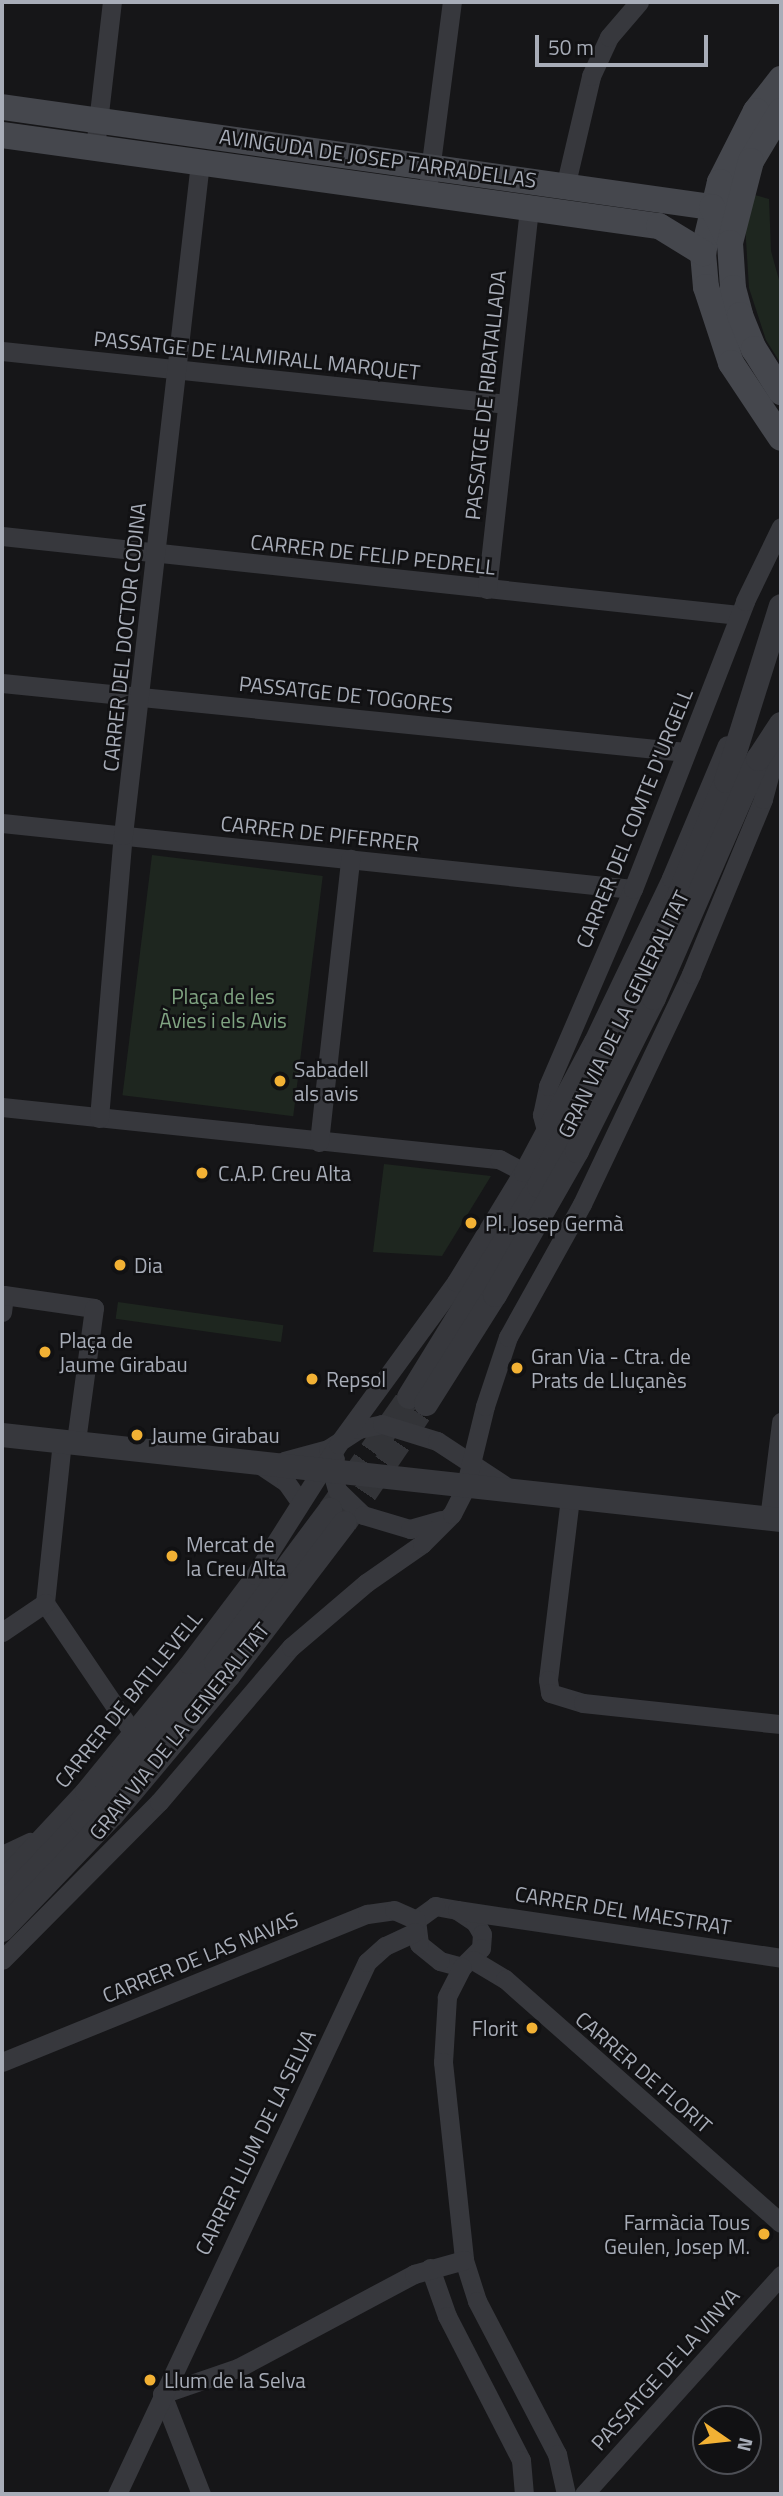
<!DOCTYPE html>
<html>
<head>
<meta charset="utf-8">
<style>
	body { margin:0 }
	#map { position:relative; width:783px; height:2496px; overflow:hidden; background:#161618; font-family:"Titillium Web",sans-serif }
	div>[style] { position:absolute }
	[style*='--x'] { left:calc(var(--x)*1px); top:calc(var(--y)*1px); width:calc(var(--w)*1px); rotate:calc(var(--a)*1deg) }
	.green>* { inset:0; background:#1e261f; transform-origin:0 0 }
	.tertiary-tunnel>* { height:24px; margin-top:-12px; transform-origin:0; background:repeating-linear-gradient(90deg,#333438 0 24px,transparent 0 36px) }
	.minor>* { height:19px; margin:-9.5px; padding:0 9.5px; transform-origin:9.5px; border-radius:9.5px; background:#37383d }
	.tertiary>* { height:24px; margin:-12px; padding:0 12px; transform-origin:12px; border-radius:12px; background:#37383d }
	.secondary>* { height:26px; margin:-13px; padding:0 13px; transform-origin:13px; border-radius:13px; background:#45474d }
	.dots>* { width:19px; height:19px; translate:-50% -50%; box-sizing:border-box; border:4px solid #111113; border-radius:50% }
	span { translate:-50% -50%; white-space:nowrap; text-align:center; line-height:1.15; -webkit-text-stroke:5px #111113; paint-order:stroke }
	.street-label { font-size:21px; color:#a8adb8 }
	.park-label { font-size:21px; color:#7fa381 }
	.poi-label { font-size:21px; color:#a8adb8 }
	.left { translate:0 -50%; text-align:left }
	.right { translate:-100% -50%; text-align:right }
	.frame { position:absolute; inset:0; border:4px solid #a8adb8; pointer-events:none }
	.north { position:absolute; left:692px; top:2405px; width:70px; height:70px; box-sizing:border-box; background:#111113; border:2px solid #4d4f55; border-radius:50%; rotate:104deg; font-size:19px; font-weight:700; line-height:28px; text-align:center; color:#a8adb8 }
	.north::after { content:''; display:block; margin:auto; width:24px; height:32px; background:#f2b134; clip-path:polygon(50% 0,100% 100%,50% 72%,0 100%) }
	.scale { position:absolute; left:535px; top:35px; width:173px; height:32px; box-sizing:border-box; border:4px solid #a8adb8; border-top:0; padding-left:9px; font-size:21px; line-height:24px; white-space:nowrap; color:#a8adb8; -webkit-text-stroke:5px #111113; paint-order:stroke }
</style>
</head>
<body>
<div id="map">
	<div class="green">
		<div style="clip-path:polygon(751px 194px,769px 199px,771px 251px,781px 287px,781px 364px,766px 340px,749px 288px,745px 224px)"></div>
		<div style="left:152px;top:855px;width:172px;height:242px;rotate:7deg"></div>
		<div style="clip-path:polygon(384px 1164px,491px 1176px,442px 1256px,373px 1252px)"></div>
		<div style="left:118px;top:1302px;width:167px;height:17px;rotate:8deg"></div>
	</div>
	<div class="tertiary-tunnel">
		<div style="--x:330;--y:1510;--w:138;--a:-55"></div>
		<div style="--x:345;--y:1523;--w:144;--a:-55.8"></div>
	</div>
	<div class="minor">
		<div style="--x:95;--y:148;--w:147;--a:-83.4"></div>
		<div style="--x:429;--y:178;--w:177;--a:-82.6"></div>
		<div style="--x:566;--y:183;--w:110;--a:-76.8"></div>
		<div style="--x:591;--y:76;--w:43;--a:-65.2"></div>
		<div style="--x:609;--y:37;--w:46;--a:-49.4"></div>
		<div style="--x:2;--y:351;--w:508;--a:5.99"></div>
		<div style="--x:2;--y:536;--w:741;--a:6.12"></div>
		<div style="--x:487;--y:589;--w:384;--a:-83.7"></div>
		<div style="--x:2;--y:683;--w:687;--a:5.76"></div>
		<div style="--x:2;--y:823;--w:634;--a:5.97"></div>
		<div style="--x:2;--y:1107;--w:500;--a:6"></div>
		<div style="--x:499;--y:1159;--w:27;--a:28"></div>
		<div style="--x:99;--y:1118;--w:284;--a:-85.2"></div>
		<div style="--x:123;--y:835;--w:677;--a:-83.47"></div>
		<div style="--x:546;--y:1130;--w:16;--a:-105"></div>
		<div style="--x:542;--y:1115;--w:30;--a:-78"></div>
		<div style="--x:548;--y:1086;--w:215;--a:-66.7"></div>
		<div style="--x:633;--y:889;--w:309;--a:-68.7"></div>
		<div style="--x:745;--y:601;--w:82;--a:-64.1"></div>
		<div style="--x:319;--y:1142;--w:285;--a:-83.7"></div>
		<div style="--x:2;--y:1312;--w:17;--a:-83"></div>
		<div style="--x:4;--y:1295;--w:91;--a:8.2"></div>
		<div style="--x:94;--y:1308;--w:135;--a:97.7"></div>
		<div style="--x:62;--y:1441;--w:163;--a:96"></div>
		<div style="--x:45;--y:1603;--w:157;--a:55.9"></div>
		<div style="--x:335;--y:1459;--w:13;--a:103"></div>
		<div style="--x:332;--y:1472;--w:19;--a:74"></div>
		<div style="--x:337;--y:1490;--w:36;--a:44"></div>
		<div style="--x:363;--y:1515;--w:49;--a:16.6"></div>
		<div style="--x:410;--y:1529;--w:33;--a:-16"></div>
		<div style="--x:284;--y:1461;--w:46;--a:-15.3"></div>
		<div style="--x:328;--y:1449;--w:37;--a:-33"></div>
		<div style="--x:359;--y:1429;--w:24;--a:-12"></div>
		<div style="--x:382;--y:1424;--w:58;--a:17.2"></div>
		<div style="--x:437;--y:1441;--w:84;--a:33.3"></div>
		<div style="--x:259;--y:1464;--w:32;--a:34"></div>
		<div style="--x:286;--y:1482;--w:24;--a:55"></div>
		<div style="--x:570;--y:1498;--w:183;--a:96.9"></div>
		<div style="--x:548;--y:1680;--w:13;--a:81"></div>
		<div style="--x:550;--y:1693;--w:34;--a:17"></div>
		<div style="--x:583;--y:1703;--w:199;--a:6.1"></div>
		<div style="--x:769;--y:1519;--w:98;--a:-82.9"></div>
		<div style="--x:2;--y:1632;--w:52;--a:-34"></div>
		<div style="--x:2;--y:1855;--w:31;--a:-25"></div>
		<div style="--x:2;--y:1879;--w:120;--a:-47"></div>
		<div style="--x:84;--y:1791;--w:164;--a:-50.7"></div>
		<div style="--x:188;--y:1664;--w:111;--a:-53"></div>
		<div style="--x:255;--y:1575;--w:155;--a:-57.6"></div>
		<div style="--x:338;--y:1444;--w:200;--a:-53.9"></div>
		<div style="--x:456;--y:1282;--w:129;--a:-58.7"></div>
		<div style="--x:523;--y:1172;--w:149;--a:-61.9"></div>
		<div style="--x:593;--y:1041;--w:181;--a:-64.4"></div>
		<div style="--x:671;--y:878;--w:144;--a:-67.2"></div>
		<div style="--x:435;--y:1906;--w:22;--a:10"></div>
		<div style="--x:457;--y:1910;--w:22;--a:34"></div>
		<div style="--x:475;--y:1922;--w:14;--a:60"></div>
		<div style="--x:482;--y:1934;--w:14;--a:94"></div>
		<div style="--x:481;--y:1948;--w:27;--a:135"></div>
		<div style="--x:462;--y:1967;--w:23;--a:-165"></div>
		<div style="--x:440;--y:1961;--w:27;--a:-141"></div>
		<div style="--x:419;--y:1944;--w:24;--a:-97"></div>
		<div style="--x:416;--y:1920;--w:24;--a:-36"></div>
		<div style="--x:457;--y:1910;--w:328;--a:8.4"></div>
		<div style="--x:2;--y:1960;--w:223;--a:-45.2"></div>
		<div style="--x:159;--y:1802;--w:204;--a:-49.6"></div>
		<div style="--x:291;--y:1647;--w:99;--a:-40.5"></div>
		<div style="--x:366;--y:1583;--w:68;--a:-34.9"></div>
		<div style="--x:422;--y:1544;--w:42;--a:-45"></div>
		<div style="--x:452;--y:1514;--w:29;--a:-63"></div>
		<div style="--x:465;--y:1488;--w:84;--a:-76.3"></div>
		<div style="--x:485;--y:1406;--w:73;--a:-71.6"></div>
		<div style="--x:508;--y:1337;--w:152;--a:-60.9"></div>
		<div style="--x:582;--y:1204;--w:255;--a:-64.6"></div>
		<div style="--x:691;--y:974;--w:189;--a:-67.6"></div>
		<div style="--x:763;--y:799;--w:70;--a:-75.2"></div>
		<div style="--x:473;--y:1960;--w:37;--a:31"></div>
		<div style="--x:505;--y:1979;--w:368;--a:41.5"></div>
		<div style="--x:462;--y:1967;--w:34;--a:117"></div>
		<div style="--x:447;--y:1997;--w:65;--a:93.5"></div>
		<div style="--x:443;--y:2062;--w:199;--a:83.9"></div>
		<div style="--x:464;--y:2260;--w:43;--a:72.4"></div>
		<div style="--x:477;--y:2301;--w:173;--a:62.4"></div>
		<div style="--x:557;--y:2454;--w:41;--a:77.3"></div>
		<div style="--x:2;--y:2062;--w:394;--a:-22.1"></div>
		<div style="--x:367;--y:1914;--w:27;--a:-8"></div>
		<div style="--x:394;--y:1910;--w:24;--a:24"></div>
		<div style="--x:430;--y:2268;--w:51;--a:70.5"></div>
		<div style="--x:447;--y:2316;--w:162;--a:62.8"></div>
		<div style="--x:521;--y:2460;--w:34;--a:85"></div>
		<div style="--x:162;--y:2394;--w:80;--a:-18.9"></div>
		<div style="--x:238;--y:2368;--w:200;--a:-28.1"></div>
		<div style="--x:414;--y:2274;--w:52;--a:-15.6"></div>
		<div style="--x:162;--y:2394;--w:107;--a:68.7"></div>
		<div style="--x:117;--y:2494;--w:588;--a:-64.83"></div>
		<div style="--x:367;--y:1962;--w:24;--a:-42"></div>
		<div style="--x:385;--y:1946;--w:33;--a:-25"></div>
		<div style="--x:584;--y:2494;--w:295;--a:-48"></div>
	</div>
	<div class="tertiary">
		<div style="--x:409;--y:1397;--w:248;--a:-58.4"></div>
		<div style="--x:539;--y:1186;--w:224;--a:-62.9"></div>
		<div style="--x:641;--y:987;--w:223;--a:-67.6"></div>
		<div style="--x:726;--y:781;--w:183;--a:-72.6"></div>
		<div style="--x:426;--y:1404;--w:129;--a:-57.7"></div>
		<div style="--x:495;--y:1295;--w:166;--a:-60.3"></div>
		<div style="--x:577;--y:1151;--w:171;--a:-63.3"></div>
		<div style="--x:654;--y:998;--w:261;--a:-66.5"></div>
		<div style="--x:758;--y:759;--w:42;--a:-56.7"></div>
		<div style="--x:2;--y:1435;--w:784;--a:6.23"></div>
		<div style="--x:2;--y:1905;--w:116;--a:-46.4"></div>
		<div style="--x:82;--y:1821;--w:207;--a:-49.7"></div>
		<div style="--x:216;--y:1663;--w:191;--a:-53.3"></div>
		<div style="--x:2;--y:1930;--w:159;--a:-46.3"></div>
		<div style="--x:112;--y:1815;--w:182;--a:-50.1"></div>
		<div style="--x:229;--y:1675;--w:191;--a:-52.7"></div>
	</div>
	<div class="secondary">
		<div style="--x:781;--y:79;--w:41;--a:128"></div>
		<div style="--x:756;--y:111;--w:80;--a:116.9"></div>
		<div style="--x:720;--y:182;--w:73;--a:103.5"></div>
		<div style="--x:703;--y:253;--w:34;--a:85"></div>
		<div style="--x:706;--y:287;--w:80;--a:71.8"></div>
		<div style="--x:731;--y:363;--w:90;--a:56.3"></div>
		<div style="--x:2;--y:107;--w:717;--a:8.02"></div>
		<div style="--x:712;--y:207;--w:40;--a:63.4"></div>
		<div style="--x:781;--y:111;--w:58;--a:121"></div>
		<div style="--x:751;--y:161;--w:85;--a:104.4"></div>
		<div style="--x:730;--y:243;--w:45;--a:86.2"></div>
		<div style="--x:733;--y:288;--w:28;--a:75"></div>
		<div style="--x:740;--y:315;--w:37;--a:68"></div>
		<div style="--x:754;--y:349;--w:51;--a:57.9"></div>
		<div style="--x:2;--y:135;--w:663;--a:7.89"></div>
		<div style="--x:659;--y:226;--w:52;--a:31.5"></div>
	</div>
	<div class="dots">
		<div style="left:280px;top:1081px;background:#f2b134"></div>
		<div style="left:202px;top:1173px;background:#f2b134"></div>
		<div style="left:471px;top:1223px;background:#f2b134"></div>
		<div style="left:120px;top:1265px;background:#f2b134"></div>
		<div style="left:45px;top:1352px;background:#f2b134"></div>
		<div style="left:517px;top:1368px;background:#f2b134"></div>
		<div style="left:312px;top:1379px;background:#f2b134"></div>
		<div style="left:137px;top:1435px;background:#f2b134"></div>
		<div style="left:172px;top:1556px;background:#f2b134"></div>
		<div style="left:532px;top:2028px;background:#f2b134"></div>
		<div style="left:764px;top:2234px;background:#f2b134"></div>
		<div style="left:150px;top:2380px;background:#f2b134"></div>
	</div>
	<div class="street-label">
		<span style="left:378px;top:158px;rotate:8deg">AVINGUDA DE JOSEP TARRADELLAS</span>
		<span style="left:257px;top:355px;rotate:6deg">PASSATGE DE L'ALMIRALL MARQUET</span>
		<span style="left:485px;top:395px;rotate:-84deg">PASSATGE DE RIBATALLADA</span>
		<span style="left:373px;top:554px;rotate:6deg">CARRER DE FELIP PEDRELL</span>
		<span style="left:124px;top:637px;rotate:-84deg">CARRER DEL DOCTOR CODINA</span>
		<span style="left:346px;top:694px;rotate:6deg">PASSATGE DE TOGORES</span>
		<span style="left:634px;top:818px;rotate:-68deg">CARRER DEL COMTE D'URGELL</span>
		<span style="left:320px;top:833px;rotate:6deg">CARRER DE PIFERRER</span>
		<span style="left:623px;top:1014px;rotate:-64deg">GRAN VIA DE LA GENERALITAT</span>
		<span style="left:128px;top:1699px;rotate:-51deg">CARRER DE BATLLEVELL</span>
		<span style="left:179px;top:1731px;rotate:-51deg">GRAN VIA DE LA GENERALITAT</span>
		<span style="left:623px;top:1910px;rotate:9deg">CARRER DEL MAESTRAT</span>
		<span style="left:200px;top:1957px;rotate:-22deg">CARRER DE LAS NAVAS</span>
		<span style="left:644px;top:2072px;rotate:41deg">CARRER DE FLORIT</span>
		<span style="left:255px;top:2142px;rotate:-64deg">CARRER LLUM DE LA SELVA</span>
		<span style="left:665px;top:2369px;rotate:-48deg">PASSATGE DE LA VINYA</span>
	</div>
	<div class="park-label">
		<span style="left:223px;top:1008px">Plaça de les<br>Àvies i els Avis</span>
	</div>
	<div class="poi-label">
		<span class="left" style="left:294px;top:1081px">Sabadell<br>als avis</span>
		<span class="left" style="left:218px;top:1173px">C.A.P. Creu Alta</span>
		<span class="left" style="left:485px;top:1223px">Pl. Josep Germà</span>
		<span class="left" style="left:134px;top:1265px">Dia</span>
		<span class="left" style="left:59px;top:1352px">Plaça de<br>Jaume Girabau</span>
		<span class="left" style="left:531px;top:1368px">Gran Via - Ctra. de<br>Prats de Lluçanès</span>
		<span class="left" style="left:326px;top:1379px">Repsol</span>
		<span class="left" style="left:151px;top:1435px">Jaume Girabau</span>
		<span class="left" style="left:186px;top:1556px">Mercat de<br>la Creu Alta</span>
		<span class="right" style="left:518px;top:2028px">Florit</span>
		<span class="right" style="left:750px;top:2234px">Farmàcia Tous<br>Geulen, Josep M.</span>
		<span class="left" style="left:164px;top:2380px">Llum de la Selva</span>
	</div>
	<div class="frame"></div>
	<div class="north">N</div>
	<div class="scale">50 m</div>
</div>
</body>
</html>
